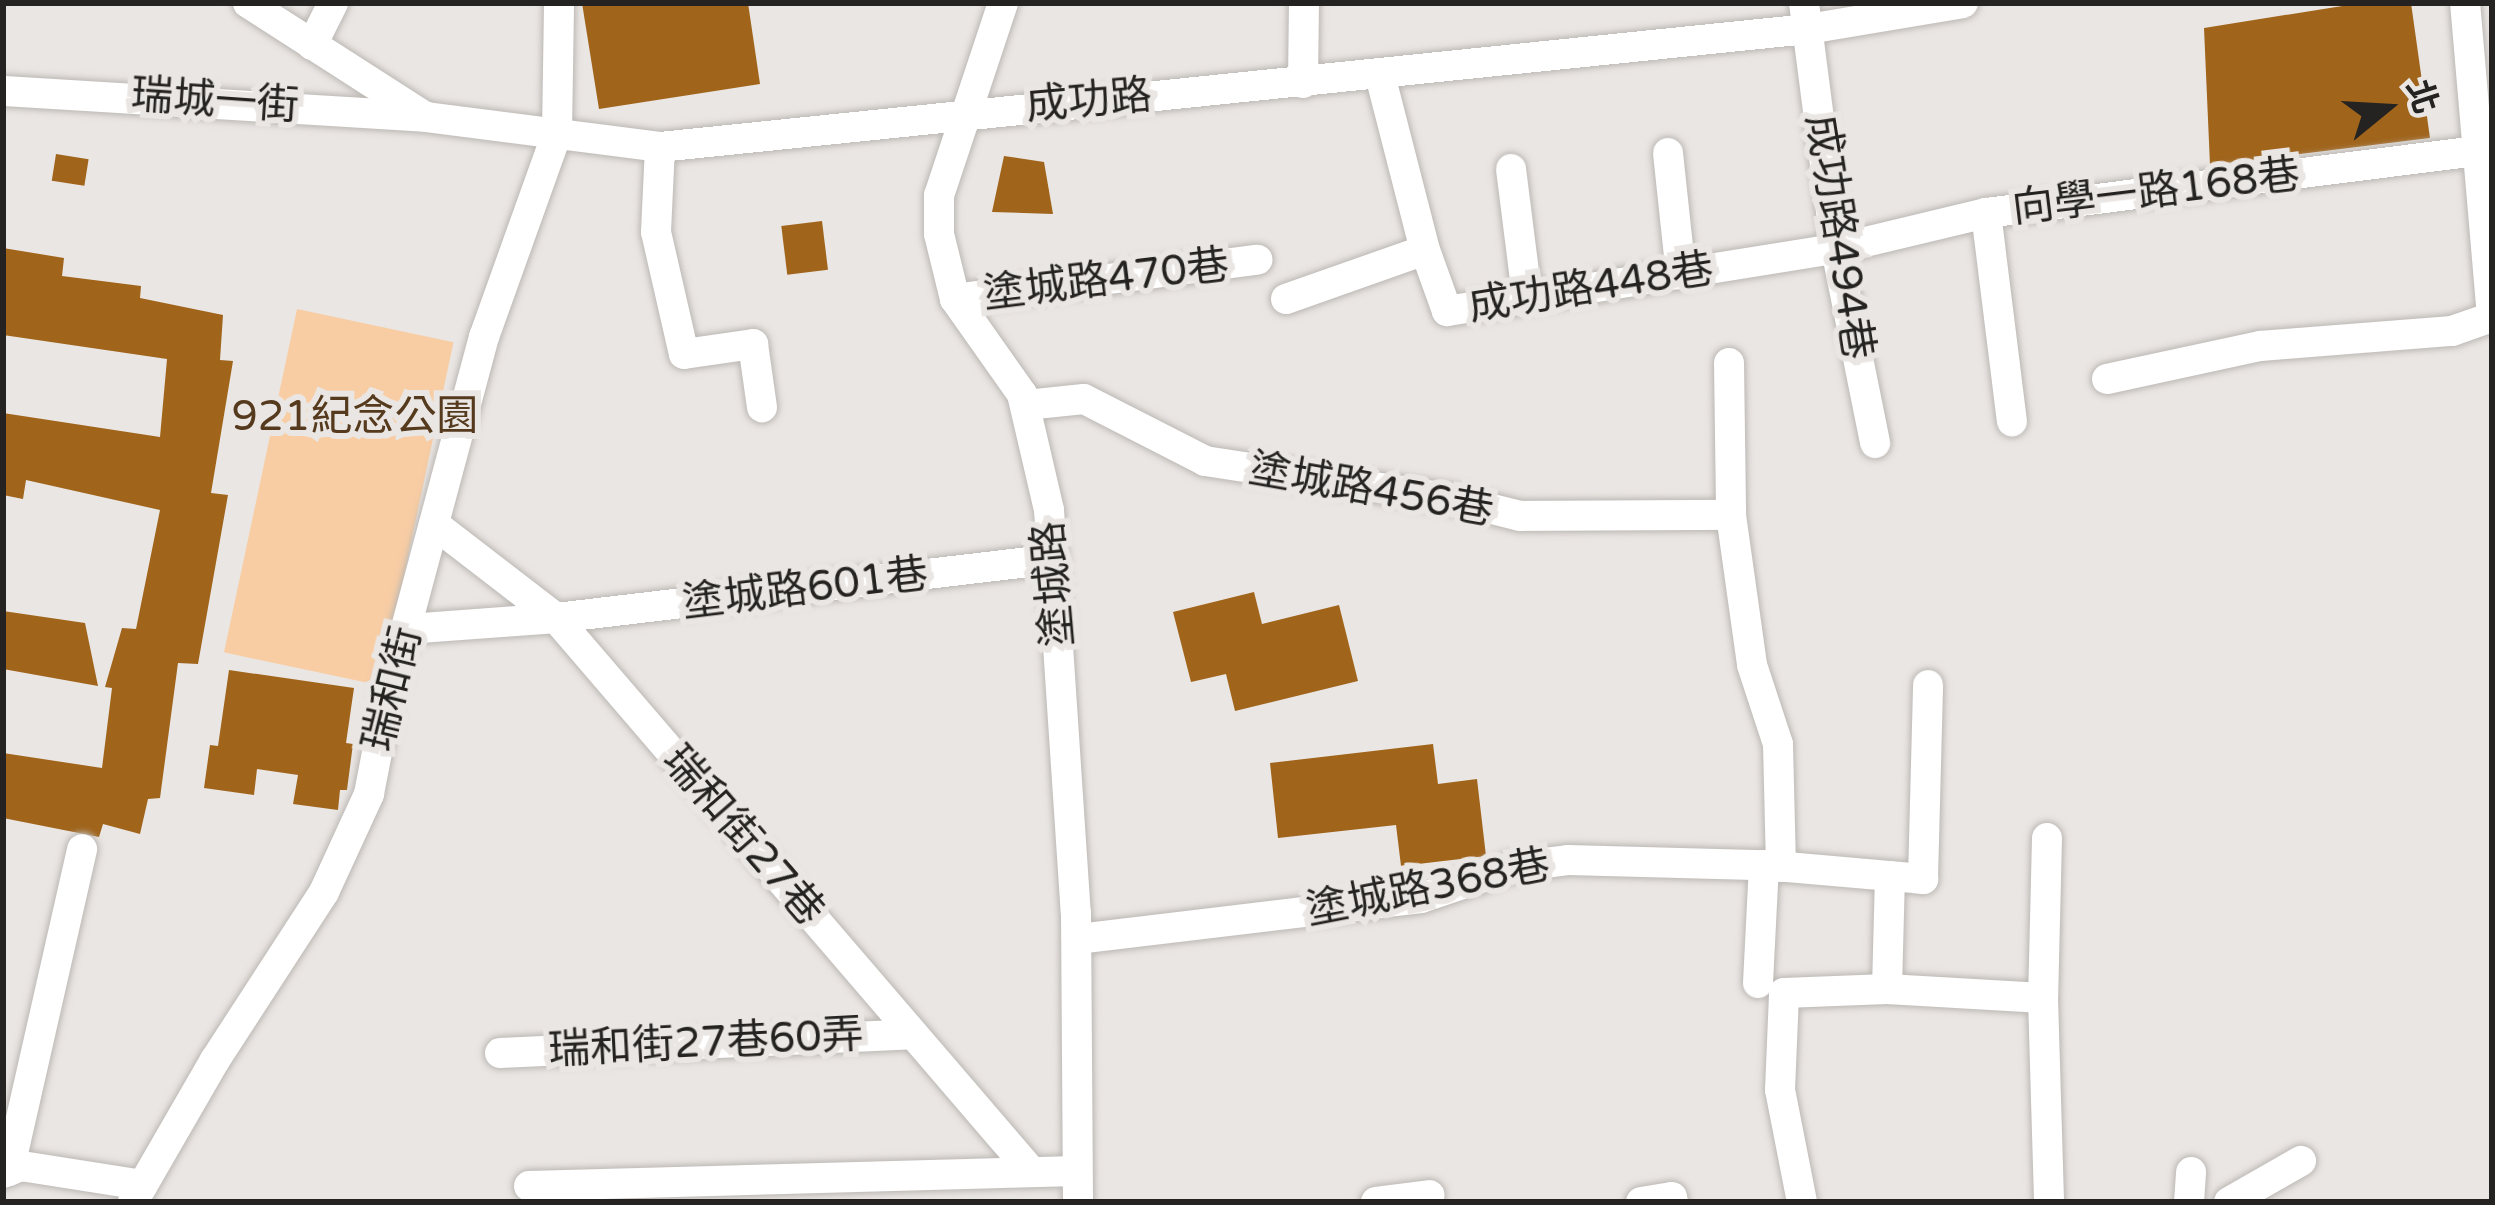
<!DOCTYPE html>
<html>
<head>
<meta charset="utf-8">
<style>
	body { margin:0 }
	#map { position:relative; width:2495px; height:1205px; overflow:hidden; background:#eae6e3; font-family:"Varela Round","Noto Sans TC",sans-serif }
	div>[style] { position:absolute }
	[style*='--x'] { left:calc(var(--x)*1px); top:calc(var(--y)*1px); width:calc(var(--w)*1px); rotate:calc(var(--a)*1deg) }
	.green>* { inset:0; background:#f8cda4; transform-origin:0 0 }
	.building>* { inset:0; background:#a0641b; transform-origin:0 0 }
	.roads { filter:drop-shadow(0 0 3px #bcb8b4) drop-shadow(0 0 3px #bcb8b4) }
	.minor>* { height:30px; margin:-15px; padding:0 15px; transform-origin:15px; border-radius:15px; background:#fff }
	span { translate:-50% -50%; white-space:nowrap; text-align:center; line-height:1.15; -webkit-text-stroke:12px #eae6e3; paint-order:stroke }
	.street-label { font-size:42px; color:#242321 }
	.park-label { font-size:42px; color:#553a1d }
	.frame { position:absolute; inset:0; border:6px solid #242321; pointer-events:none }
	.north { position:absolute; left:2327px; top:48px; width:120px; height:120px; -webkit-text-stroke:9px #eae6e3; paint-order:stroke; rotate:72deg; font-size:33px; font-weight:700; line-height:48px; text-align:center; color:#242321 }
	.north::after { content:''; display:block; margin:auto; width:42px; height:54px; background:#242321; clip-path:polygon(50% 0,100% 100%,50% 72%,0 100%) }
</style>
</head>
<body>
<div id="map">
	<div class="green">
		<div style="left:297px;top:309px;width:160px;height:351px;rotate:12deg"></div>
	</div>
	<div class="building">
		<div style="clip-path:polygon(582px 3px,748px 3px,760px 84px,599px 109px)"></div>
		<div style="clip-path:polygon(2361px 3px,2411px 3px,2430px 138px,2210px 165px,2204px 28px)"></div>
		<div style="left:56px;top:154px;width:33px;height:27px;rotate:9deg"></div>
		<div style="clip-path:polygon(1004px 156px,1044px 162px,1053px 214px,992px 212px)"></div>
		<div style="left:822px;top:221px;width:49px;height:41px;rotate:83deg"></div>
		<div style="clip-path:polygon(3px 248px,64px 258px,62px 276px,141px 286px,140px 298px,223px 315px,220px 360px,233px 361px,211px 493px,228px 495px,198px 664px,178px 663px,160px 798px,148px 799px,140px 834px,103px 824px,99px 837px,3px 818px,3px 753px,102px 768px,112px 688px,105px 687px,122px 628px,136px 629px,160px 510px,26px 480px,23px 499px,3px 495px,3px 413px,160px 437px,167px 359px,3px 335px)"></div>
		<div style="clip-path:polygon(1254px 592px,1262px 624px,1339px 605px,1358px 681px,1235px 711px,1226px 674px,1191px 682px,1173px 612px)"></div>
		<div style="clip-path:polygon(3px 611px,85px 623px,98px 686px,3px 669px)"></div>
		<div style="clip-path:polygon(229px 670px,354px 688px,346px 743px,353px 744px,347px 790px,340px 790px,338px 810px,293px 804px,298px 775px,257px 769px,254px 795px,204px 788px,210px 745px,218px 746px)"></div>
		<div style="clip-path:polygon(1433px 744px,1438px 784px,1477px 779px,1486px 856px,1401px 866px,1396px 825px,1278px 838px,1270px 763px)"></div>
	</div>
	<div class="roads">
		<div class="minor">
			<div style="--x:248;--y:3;--w:206;--a:32.7"></div>
			<div style="--x:1003;--y:3;--w:202;--a:108.4"></div>
			<div style="--x:939;--y:195;--w:39;--a:90"></div>
			<div style="--x:939;--y:234;--w:67;--a:76.2"></div>
			<div style="--x:955;--y:299;--w:116;--a:54.8"></div>
			<div style="--x:1022;--y:394;--w:119;--a:76.9"></div>
			<div style="--x:1049;--y:510;--w:404;--a:86.2"></div>
			<div style="--x:1076;--y:913;--w:289;--a:89.6"></div>
			<div style="--x:1804;--y:3;--w:248;--a:82.6"></div>
			<div style="--x:1836;--y:249;--w:198;--a:78.6"></div>
			<div style="--x:312;--y:45;--w:47;--a:-63.4"></div>
			<div style="--x:1380;--y:75;--w:181;--a:75.6"></div>
			<div style="--x:1425;--y:250;--w:65;--a:70.2"></div>
			<div style="--x:1447;--y:311;--w:394;--a:-9.1"></div>
			<div style="--x:1836;--y:249;--w:154;--a:-13.5"></div>
			<div style="--x:1986;--y:213;--w:498;--a:-7.2"></div>
			<div style="--x:1303;--y:83;--w:80;--a:-89.3"></div>
			<div style="--x:3;--y:91;--w:424;--a:3.5"></div>
			<div style="--x:426;--y:117;--w:236;--a:7.3"></div>
			<div style="--x:660;--y:147;--w:1154;--a:-5.87"></div>
			<div style="--x:1808;--y:29;--w:157;--a:-9.5"></div>
			<div style="--x:660;--y:147;--w:85;--a:92.7"></div>
			<div style="--x:656;--y:232;--w:125;--a:77.1"></div>
			<div style="--x:684;--y:354;--w:70;--a:-8.2"></div>
			<div style="--x:753;--y:344;--w:64;--a:81.9"></div>
			<div style="--x:1668;--y:153;--w:122;--a:83.9"></div>
			<div style="--x:1511;--y:169;--w:128;--a:82.8"></div>
			<div style="--x:1986;--y:213;--w:210;--a:82.9"></div>
			<div style="--x:955;--y:299;--w:305;--a:-7.4"></div>
			<div style="--x:1286;--y:299;--w:147;--a:-19.4"></div>
			<div style="--x:1729;--y:363;--w:152;--a:89.2"></div>
			<div style="--x:1731;--y:515;--w:151;--a:82"></div>
			<div style="--x:1752;--y:665;--w:83;--a:71.8"></div>
			<div style="--x:1778;--y:744;--w:123;--a:88.6"></div>
			<div style="--x:2107;--y:379;--w:157;--a:-12.2"></div>
			<div style="--x:2260;--y:346;--w:193;--a:-4.5"></div>
			<div style="--x:2452;--y:331;--w:42;--a:-19.3"></div>
			<div style="--x:2492;--y:317;--w:315;--a:-94.9"></div>
			<div style="--x:1026;--y:405;--w:58;--a:-5.9"></div>
			<div style="--x:1084;--y:399;--w:136;--a:27.1"></div>
			<div style="--x:1205;--y:461;--w:246;--a:8.7"></div>
			<div style="--x:1448;--y:498;--w:74;--a:14"></div>
			<div style="--x:1520;--y:516;--w:211;--a:-0.3"></div>
			<div style="--x:434;--y:524;--w:154;--a:37.6"></div>
			<div style="--x:556;--y:618;--w:728;--a:49.35"></div>
			<div style="--x:407;--y:629;--w:149;--a:-4.2"></div>
			<div style="--x:556;--y:618;--w:501;--a:-6.76"></div>
			<div style="--x:2047;--y:838;--w:160;--a:91.4"></div>
			<div style="--x:2043;--y:998;--w:204;--a:88.3"></div>
			<div style="--x:1077;--y:939;--w:346;--a:-6.8"></div>
			<div style="--x:1421;--y:898;--w:97;--a:-18.6"></div>
			<div style="--x:1513;--y:867;--w:55;--a:-7.3"></div>
			<div style="--x:1568;--y:860;--w:196;--a:1.5"></div>
			<div style="--x:1764;--y:865;--w:160;--a:5"></div>
			<div style="--x:1923;--y:879;--w:194;--a:-88.5"></div>
			<div style="--x:1758;--y:983;--w:118;--a:-87.1"></div>
			<div style="--x:1887;--y:989;--w:113;--a:-88.5"></div>
			<div style="--x:500;--y:1053;--w:413;--a:-2.6"></div>
			<div style="--x:9;--y:1171;--w:330;--a:-77.2"></div>
			<div style="--x:3;--y:1173;--w:19;--a:-21"></div>
			<div style="--x:21;--y:1166;--w:123;--a:8.9"></div>
			<div style="--x:529;--y:1186;--w:548;--a:-1.57"></div>
			<div style="--x:133;--y:1202;--w:164;--a:-60"></div>
			<div style="--x:215;--y:1060;--w:200;--a:-57"></div>
			<div style="--x:324;--y:892;--w:108;--a:-65.3"></div>
			<div style="--x:369;--y:794;--w:101;--a:-79.1"></div>
			<div style="--x:388;--y:695;--w:371;--a:-75"></div>
			<div style="--x:484;--y:337;--w:217;--a:-70.3"></div>
			<div style="--x:557;--y:133;--w:130;--a:-89.1"></div>
			<div style="--x:1376;--y:1202;--w:54;--a:-7.4"></div>
			<div style="--x:1641;--y:1202;--w:31;--a:-9"></div>
			<div style="--x:1672;--y:1197;--w:5;--a:79"></div>
			<div style="--x:1802;--y:1202;--w:114;--a:-101.1"></div>
			<div style="--x:1780;--y:1090;--w:97;--a:-87.6"></div>
			<div style="--x:1784;--y:993;--w:103;--a:-2.2"></div>
			<div style="--x:1887;--y:989;--w:156;--a:3.3"></div>
			<div style="--x:2189;--y:1202;--w:30;--a:-86"></div>
			<div style="--x:2229;--y:1202;--w:83;--a:-29.7"></div>
		</div>
	</div>
	<div class="street-label">
		<span style="left:215px;top:101px;rotate:4deg">瑞城一街</span>
		<span style="left:1089px;top:101px;rotate:-5deg">成功路</span>
		<span style="left:2156px;top:192px;rotate:-7deg">向學一路168巷</span>
		<span style="left:1839px;top:237px;rotate:81deg">成功路494巷</span>
		<span style="left:1106px;top:280px;rotate:-7deg">塗城路470巷</span>
		<span style="left:1591px;top:288px;rotate:-9deg">成功路448巷</span>
		<span style="left:1371px;top:490px;rotate:10deg">塗城路456巷</span>
		<span style="left:1054px;top:584px;rotate:-95deg">塗城路</span>
		<span style="left:805px;top:589px;rotate:-7deg">塗城路601巷</span>
		<span style="left:393px;top:689px;rotate:-76deg">瑞和街</span>
		<span style="left:743px;top:836px;rotate:49deg">瑞和街27巷</span>
		<span style="left:1428px;top:888px;rotate:-11deg">塗城路368巷</span>
		<span style="left:706px;top:1043px;rotate:-3deg">瑞和街27巷60弄</span>
	</div>
	<div class="park-label">
		<span style="left:355px;top:417px">921紀念公園</span>
	</div>
	<div class="frame"></div>
	<div class="north">北</div>
</div>
</body>
</html>
